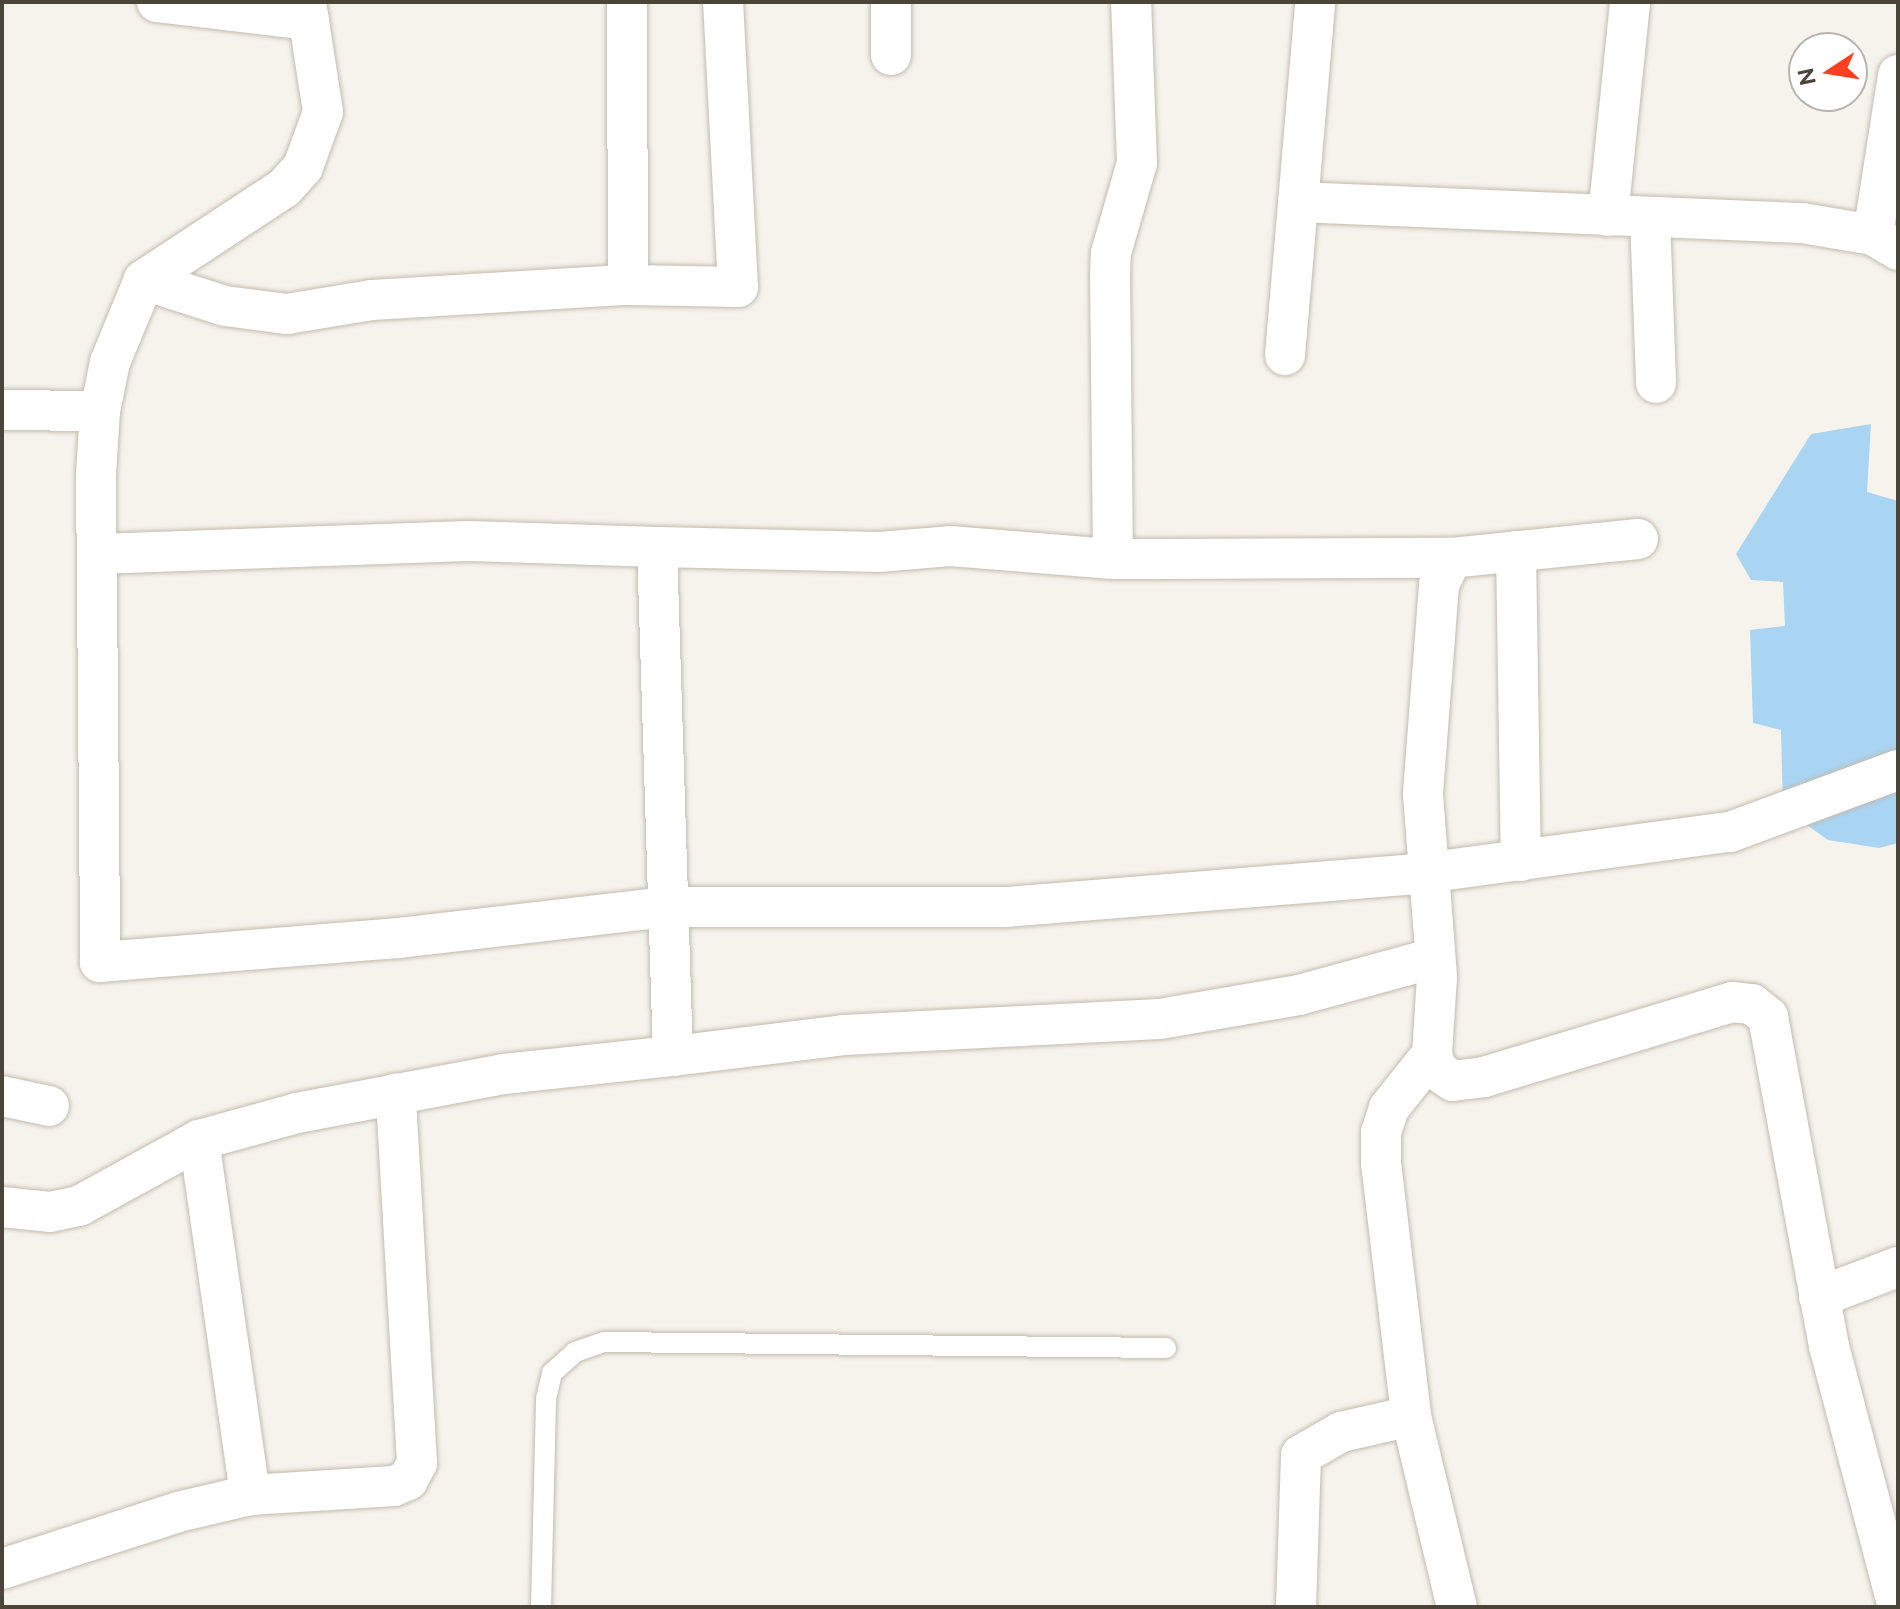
<!DOCTYPE html>
<html>
<head>
<meta charset="utf-8">
<style>
	body { margin:0 }
	#map { position:relative; width:1900px; height:1609px; overflow:hidden; background:#f6f3ec; font-family:Raleway,sans-serif }
	div>[style] { position:absolute }
	[style*='--x'] { left:calc(var(--x)*1px); top:calc(var(--y)*1px); width:calc(var(--w)*1px); rotate:calc(var(--a)*1deg) }
	.water>* { inset:0; background:#a9d4f2 }
	.roads { filter:drop-shadow(0 0 2px #c2bbae) drop-shadow(0 0 2px #c2bbae) }
	.lane>* { height:20px; margin:-10px; padding:0 10px; transform-origin:10px; border-radius:10px; background:#fff }
	.street>* { height:40px; margin:-20px; padding:0 20px; transform-origin:20px; border-radius:20px; background:#fff }
	span { translate:-50% -50%; white-space:nowrap; text-align:center; line-height:1.15; -webkit-text-stroke:6px #fff; paint-order:stroke }
	.frame { position:absolute; inset:0; border:4px solid #4b4439; pointer-events:none }
	.north { position:absolute; left:1788px; top:32px; width:80px; height:80px; box-sizing:border-box; background:#fff; border:2px solid #b7b4b0; border-radius:50%; rotate:258deg; font-size:22px; font-weight:700; line-height:32px; text-align:center; color:#4b4439 }
	.north::after { content:''; display:block; margin:auto; width:28px; height:36px; background:#fc3f1d; clip-path:polygon(50% 0,100% 100%,50% 72%,0 100%) }
</style>
</head>
<body>
<div id="map">
	<div class="water">
		<div style="clip-path:polygon(1871px 424px,1867px 492px,1898px 501px,1898px 843px,1879px 848px,1828px 840px,1783px 808px,1781px 730px,1753px 723px,1750px 630px,1785px 626px,1783px 582px,1751px 580px,1736px 554px,1811px 434px)"></div>
	</div>
	<div class="roads">
		<div class="lane">
			<div style="--x:541;--y:1607;--w:208;--a:-88.6"></div>
			<div style="--x:546;--y:1399;--w:27;--a:-77"></div>
			<div style="--x:552;--y:1373;--w:31;--a:-42"></div>
			<div style="--x:575;--y:1352;--w:31;--a:-19"></div>
			<div style="--x:604;--y:1342;--w:562;--a:0.61"></div>
		</div>
		<div class="street">
			<div style="--x:157;--y:2;--w:153;--a:6.8"></div>
			<div style="--x:306;--y:2;--w:111;--a:81.2"></div>
			<div style="--x:323;--y:112;--w:59;--a:110"></div>
			<div style="--x:303;--y:167;--w:28;--a:132"></div>
			<div style="--x:284;--y:188;--w:168;--a:146.7"></div>
			<div style="--x:144;--y:280;--w:89;--a:112.5"></div>
			<div style="--x:110;--y:362;--w:50;--a:101.5"></div>
			<div style="--x:100;--y:411;--w:63;--a:93.6"></div>
			<div style="--x:96;--y:474;--w:488;--a:89.5"></div>
			<div style="--x:100;--y:962;--w:299;--a:-4.6"></div>
			<div style="--x:398;--y:938;--w:269;--a:-6.6"></div>
			<div style="--x:665;--y:907;--w:341;--a:0"></div>
			<div style="--x:1006;--y:907;--w:420;--a:-4.6"></div>
			<div style="--x:1425;--y:873;--w:308;--a:-7.7"></div>
			<div style="--x:1730;--y:832;--w:179;--a:-20.3"></div>
			<div style="--x:627;--y:2;--w:283;--a:89.8"></div>
			<div style="--x:891;--y:2;--w:53;--a:90"></div>
			<div style="--x:1298;--y:202;--w:504;--a:2.39"></div>
			<div style="--x:1802;--y:223;--w:72;--a:9.6"></div>
			<div style="--x:1873;--y:235;--w:29;--a:31"></div>
			<div style="--x:1608;--y:216;--w:215;--a:-84.1"></div>
			<div style="--x:1650;--y:217;--w:166;--a:87.9"></div>
			<div style="--x:1873;--y:235;--w:162;--a:-81.1"></div>
			<div style="--x:144;--y:280;--w:85;--a:17.8"></div>
			<div style="--x:225;--y:306;--w:63;--a:7.4"></div>
			<div style="--x:287;--y:314;--w:86;--a:-9.4"></div>
			<div style="--x:372;--y:300;--w:256;--a:-3.4"></div>
			<div style="--x:628;--y:285;--w:110;--a:1"></div>
			<div style="--x:738;--y:287;--w:285;--a:-93"></div>
			<div style="--x:1285;--y:355;--w:354;--a:-85.1"></div>
			<div style="--x:2;--y:410;--w:98;--a:0.6"></div>
			<div style="--x:1638;--y:539;--w:187;--a:174.2"></div>
			<div style="--x:1452;--y:558;--w:30;--a:116"></div>
			<div style="--x:1439;--y:585;--w:210;--a:94.4"></div>
			<div style="--x:1423;--y:794;--w:184;--a:85.6"></div>
			<div style="--x:1437;--y:977;--w:77;--a:93.7"></div>
			<div style="--x:1432;--y:1054;--w:17;--a:73"></div>
			<div style="--x:1437;--y:1070;--w:19;--a:35"></div>
			<div style="--x:1453;--y:1081;--w:31;--a:-7"></div>
			<div style="--x:1484;--y:1077;--w:259;--a:-16.8"></div>
			<div style="--x:1732;--y:1002;--w:20;--a:6"></div>
			<div style="--x:1752;--y:1004;--w:21;--a:39"></div>
			<div style="--x:1768;--y:1017;--w:335;--a:79.5"></div>
			<div style="--x:1829;--y:1346;--w:270;--a:75.2"></div>
			<div style="--x:657;--y:547;--w:222;--a:1.3"></div>
			<div style="--x:879;--y:552;--w:71;--a:-4.8"></div>
			<div style="--x:950;--y:546;--w:164;--a:4.6"></div>
			<div style="--x:1113;--y:559;--w:339;--a:-0.2"></div>
			<div style="--x:1516;--y:551;--w:310;--a:89.1"></div>
			<div style="--x:1113;--y:559;--w:282;--a:-90.6"></div>
			<div style="--x:1110;--y:277;--w:24;--a:-88"></div>
			<div style="--x:1111;--y:253;--w:94;--a:-73.9"></div>
			<div style="--x:1137;--y:163;--w:161;--a:-92.1"></div>
			<div style="--x:1432;--y:1054;--w:69;--a:128.5"></div>
			<div style="--x:1389;--y:1108;--w:25;--a:108"></div>
			<div style="--x:1381;--y:1132;--w:31;--a:90"></div>
			<div style="--x:1381;--y:1163;--w:255;--a:83.2"></div>
			<div style="--x:1411;--y:1416;--w:196;--a:76.5"></div>
			<div style="--x:673;--y:1056;--w:172;--a:-7"></div>
			<div style="--x:844;--y:1035;--w:316;--a:-2.9"></div>
			<div style="--x:1160;--y:1019;--w:141;--a:-9.8"></div>
			<div style="--x:1299;--y:995;--w:140;--a:-15.3"></div>
			<div style="--x:2;--y:1096;--w:48;--a:12"></div>
			<div style="--x:199;--y:1140;--w:359;--a:81.8"></div>
			<div style="--x:2;--y:1207;--w:48;--a:5.9"></div>
			<div style="--x:50;--y:1212;--w:30;--a:-12"></div>
			<div style="--x:79;--y:1206;--w:137;--a:-28.8"></div>
			<div style="--x:199;--y:1140;--w:102;--a:-15.4"></div>
			<div style="--x:297;--y:1113;--w:211;--a:-10.7"></div>
			<div style="--x:504;--y:1074;--w:170;--a:-6.1"></div>
			<div style="--x:673;--y:1056;--w:509;--a:-91.8"></div>
			<div style="--x:657;--y:547;--w:189;--a:-178.2"></div>
			<div style="--x:468;--y:541;--w:371;--a:178"></div>
			<div style="--x:1819;--y:1297;--w:85;--a:-20.8"></div>
			<div style="--x:2;--y:1569;--w:185;--a:-17.9"></div>
			<div style="--x:178;--y:1512;--w:74;--a:-13.3"></div>
			<div style="--x:250;--y:1495;--w:144;--a:-3.6"></div>
			<div style="--x:394;--y:1486;--w:15;--a:-23"></div>
			<div style="--x:408;--y:1480;--w:19;--a:-62"></div>
			<div style="--x:417;--y:1463;--w:370;--a:-93.3"></div>
			<div style="--x:1296;--y:1607;--w:152;--a:-88.1"></div>
			<div style="--x:1301;--y:1455;--w:46;--a:-29.9"></div>
			<div style="--x:1341;--y:1432;--w:72;--a:-12.9"></div>
		</div>
	</div>
	<div class="frame"></div>
	<div class="north">N</div>
</div>
</body>
</html>
